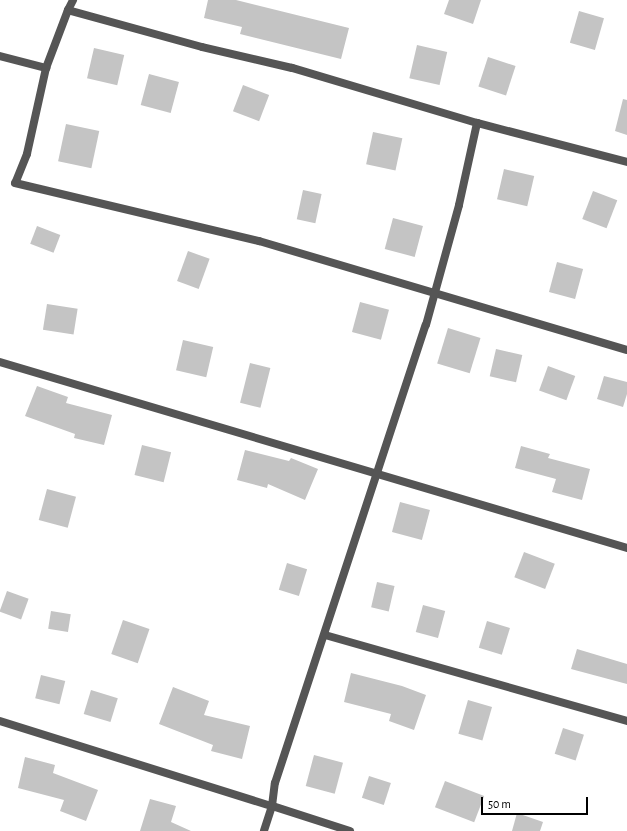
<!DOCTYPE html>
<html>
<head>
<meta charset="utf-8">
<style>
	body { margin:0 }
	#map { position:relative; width:627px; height:831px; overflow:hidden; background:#fff; font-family:"Alegreya Sans",sans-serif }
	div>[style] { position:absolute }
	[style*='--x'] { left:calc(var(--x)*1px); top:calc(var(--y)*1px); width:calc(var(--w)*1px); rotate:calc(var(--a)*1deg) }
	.building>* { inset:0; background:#c4c4c4; transform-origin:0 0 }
	.service>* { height:8px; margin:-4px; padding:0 4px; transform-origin:4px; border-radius:4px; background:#555 }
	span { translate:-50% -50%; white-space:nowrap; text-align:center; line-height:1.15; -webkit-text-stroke:4px #fff; paint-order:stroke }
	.scale { position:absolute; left:481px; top:797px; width:107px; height:18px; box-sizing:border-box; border:2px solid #000; border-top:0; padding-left:5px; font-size:12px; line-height:14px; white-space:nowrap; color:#000; -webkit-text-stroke:3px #fff; paint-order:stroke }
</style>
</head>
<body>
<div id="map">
	<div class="building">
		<div style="clip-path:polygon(208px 0,236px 0,349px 28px,341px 59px,240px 34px,242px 27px,204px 18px)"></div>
		<div style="clip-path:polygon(449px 0,481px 0,473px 24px,444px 14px)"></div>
		<div style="left:579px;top:11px;width:26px;height:33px;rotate:16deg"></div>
		<div style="left:417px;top:45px;width:31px;height:34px;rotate:13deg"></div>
		<div style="left:94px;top:48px;width:31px;height:31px;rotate:13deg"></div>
		<div style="left:488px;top:57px;width:29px;height:31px;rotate:18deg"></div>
		<div style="left:149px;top:74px;width:31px;height:32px;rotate:15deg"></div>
		<div style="left:243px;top:85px;width:28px;height:28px;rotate:21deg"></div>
		<div style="clip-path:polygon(623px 99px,627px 100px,627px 135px,615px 131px)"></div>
		<div style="left:66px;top:124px;width:34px;height:38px;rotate:12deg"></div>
		<div style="left:373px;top:132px;width:30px;height:33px;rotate:12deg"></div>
		<div style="left:504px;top:169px;width:31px;height:31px;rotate:13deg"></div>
		<div style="left:303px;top:190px;width:19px;height:30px;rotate:12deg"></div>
		<div style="left:593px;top:191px;width:26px;height:30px;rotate:21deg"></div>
		<div style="left:393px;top:218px;width:31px;height:32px;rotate:15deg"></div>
		<div style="left:37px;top:226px;width:25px;height:19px;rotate:21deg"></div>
		<div style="left:188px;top:251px;width:23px;height:32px;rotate:20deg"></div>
		<div style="left:557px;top:262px;width:27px;height:31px;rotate:15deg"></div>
		<div style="left:360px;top:302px;width:30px;height:31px;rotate:15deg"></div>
		<div style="left:47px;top:304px;width:31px;height:26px;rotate:9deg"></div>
		<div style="left:448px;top:328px;width:34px;height:37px;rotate:17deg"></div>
		<div style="left:183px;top:340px;width:31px;height:31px;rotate:13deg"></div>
		<div style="left:496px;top:349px;width:27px;height:28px;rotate:13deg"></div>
		<div style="left:250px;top:363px;width:21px;height:41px;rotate:14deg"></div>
		<div style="left:548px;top:366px;width:29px;height:26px;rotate:20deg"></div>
		<div style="clip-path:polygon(604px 376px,627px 382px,627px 394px,623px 407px,597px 399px)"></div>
		<div style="clip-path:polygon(37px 386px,68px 397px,66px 403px,112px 415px,104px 445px,74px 438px,75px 434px,25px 416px)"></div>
		<div style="left:142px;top:445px;width:30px;height:31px;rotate:14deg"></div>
		<div style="clip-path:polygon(521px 446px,550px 454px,548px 458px,590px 469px,582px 500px,552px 492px,556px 479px,515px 468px)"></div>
		<div style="clip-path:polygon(245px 450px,289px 461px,291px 458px,318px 469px,305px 500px,268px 484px,267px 488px,237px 480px)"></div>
		<div style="left:47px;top:489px;width:30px;height:32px;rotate:15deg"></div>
		<div style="left:400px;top:502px;width:31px;height:31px;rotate:15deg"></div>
		<div style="left:524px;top:552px;width:33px;height:27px;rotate:21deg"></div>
		<div style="left:287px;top:563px;width:21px;height:28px;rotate:17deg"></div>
		<div style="left:377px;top:582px;width:18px;height:26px;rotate:13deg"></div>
		<div style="left:7px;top:591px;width:23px;height:22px;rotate:20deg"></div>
		<div style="left:423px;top:605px;width:23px;height:28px;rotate:15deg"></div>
		<div style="left:51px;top:611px;width:20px;height:18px;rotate:9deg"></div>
		<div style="left:123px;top:620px;width:28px;height:36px;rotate:19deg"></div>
		<div style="left:487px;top:621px;width:24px;height:28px;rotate:17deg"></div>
		<div style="clip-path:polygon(577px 649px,627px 664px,627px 684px,571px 669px)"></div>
		<div style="clip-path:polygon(351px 673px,402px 686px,426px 695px,414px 730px,389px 721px,391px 714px,344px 702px)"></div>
		<div style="left:41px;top:675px;width:25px;height:24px;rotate:14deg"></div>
		<div style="clip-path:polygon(173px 687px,209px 701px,204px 715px,250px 726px,242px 759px,211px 751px,213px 745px,159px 724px)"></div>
		<div style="left:91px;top:690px;width:28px;height:25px;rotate:17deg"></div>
		<div style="left:468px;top:700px;width:25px;height:35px;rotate:16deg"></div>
		<div style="left:563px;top:728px;width:22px;height:27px;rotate:18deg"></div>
		<div style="left:314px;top:755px;width:30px;height:32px;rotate:15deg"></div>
		<div style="clip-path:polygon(25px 757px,55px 765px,53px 773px,98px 790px,86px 821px,60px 811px,64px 800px,18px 788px)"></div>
		<div style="left:369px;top:776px;width:23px;height:23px;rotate:18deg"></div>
		<div style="left:445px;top:781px;width:42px;height:28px;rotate:21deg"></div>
		<div style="clip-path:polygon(150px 799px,176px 806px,171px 822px,191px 831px,140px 831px)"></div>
		<div style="clip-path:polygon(517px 813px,543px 822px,540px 831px,512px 831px)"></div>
	</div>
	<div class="service">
		<div style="--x:68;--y:10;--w:11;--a:-63"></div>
		<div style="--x:0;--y:56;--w:48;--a:14.6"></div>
		<div style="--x:627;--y:162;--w:155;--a:-165.4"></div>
		<div style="--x:477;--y:123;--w:193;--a:-163.4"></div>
		<div style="--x:292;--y:68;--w:92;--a:-166.9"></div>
		<div style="--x:202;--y:47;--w:139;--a:-164.6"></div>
		<div style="--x:68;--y:10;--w:62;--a:110.8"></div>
		<div style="--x:46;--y:68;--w:88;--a:102.5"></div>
		<div style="--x:27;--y:154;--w:31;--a:112"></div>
		<div style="--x:15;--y:183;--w:251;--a:13.4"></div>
		<div style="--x:259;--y:241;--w:384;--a:16.5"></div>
		<div style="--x:0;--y:362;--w:654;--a:16.52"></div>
		<div style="--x:325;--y:635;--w:314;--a:15.9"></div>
		<div style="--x:0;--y:721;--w:285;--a:17.4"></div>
		<div style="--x:272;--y:806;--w:26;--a:108"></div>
		<div style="--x:350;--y:831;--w:82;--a:-162.2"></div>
		<div style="--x:272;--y:806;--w:23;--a:-83"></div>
		<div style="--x:275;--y:783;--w:482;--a:-71.8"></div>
		<div style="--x:426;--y:325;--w:124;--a:-74.6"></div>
		<div style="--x:459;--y:205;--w:84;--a:-77.6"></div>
	</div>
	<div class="scale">50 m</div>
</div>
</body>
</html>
